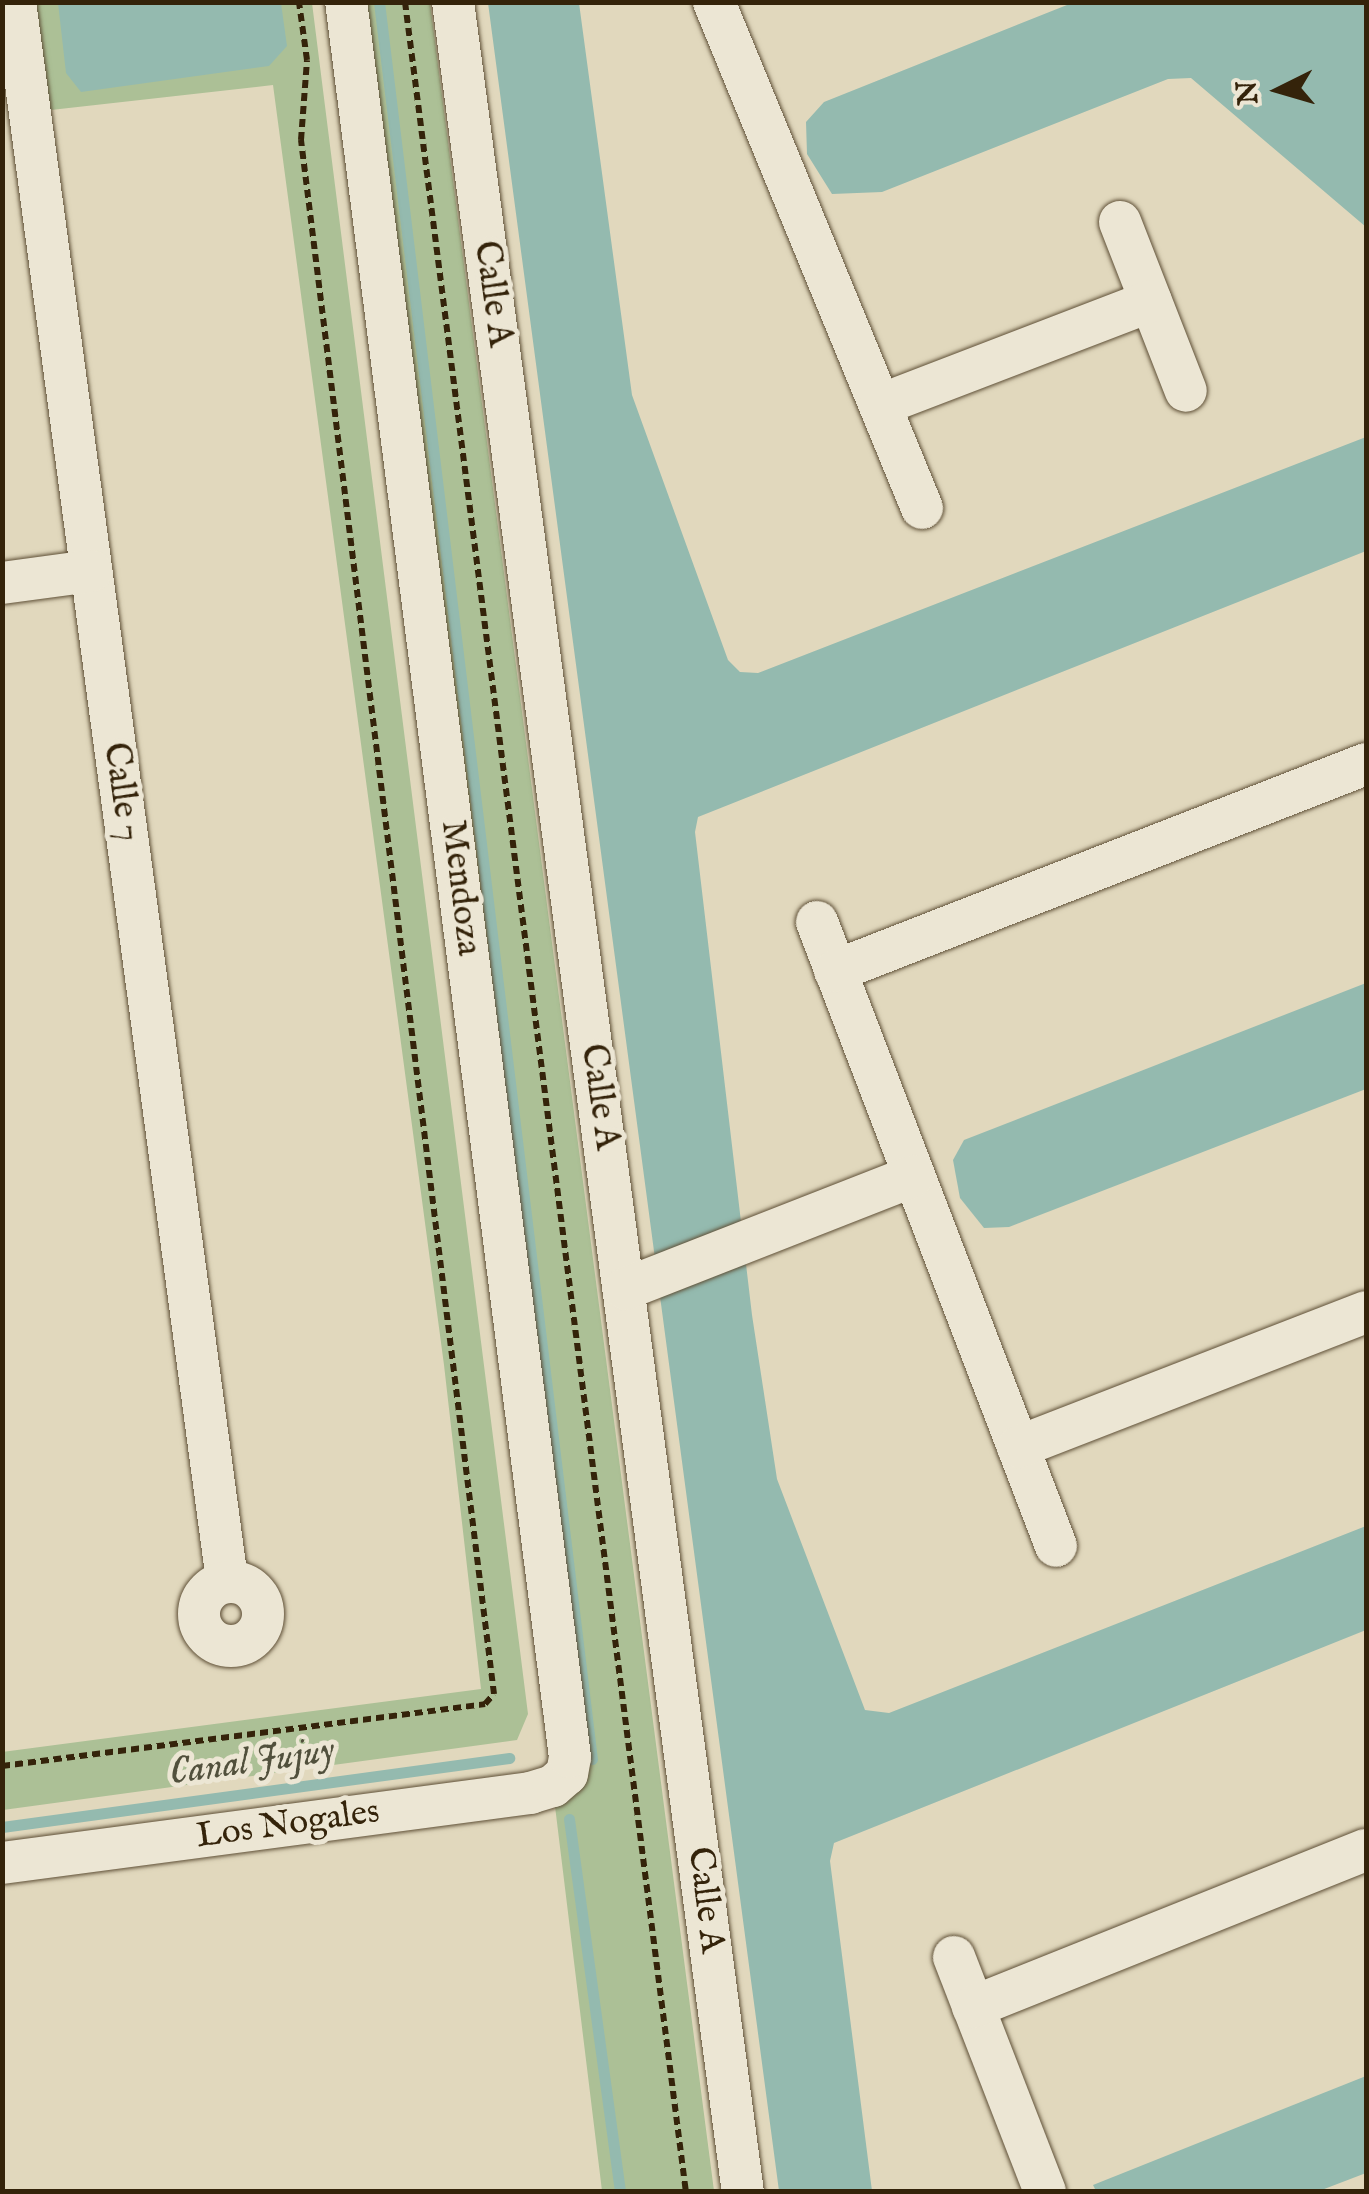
<!DOCTYPE html>
<html>
<head>
<meta charset="utf-8">
<style>
	body { margin:0 }
	#map { position:relative; width:1369px; height:2194px; overflow:hidden; background:#e1d8bd; font-family:"IM FELL English",serif }
	div>[style] { position:absolute }
	[style*='--x'] { left:calc(var(--x)*1px); top:calc(var(--y)*1px); width:calc(var(--w)*1px); rotate:calc(var(--a)*1deg) }
	.green>* { inset:0; background:#acc096 }
	.water>* { inset:0; background:#94baaf }
	.stream>* { height:11px; margin:-5.5px; padding:0 5.5px; transform-origin:5.5px; border-radius:5.5px; background:#94baaf }
	.path>* { height:6px; margin-top:-3px; transform-origin:0; background:repeating-linear-gradient(90deg,#34230a 0 8px,transparent 0 13px) }
	.roads { filter:drop-shadow(0 0 2px #5f5037) drop-shadow(0 0 2px #5f5037) }
	.minor>* { height:42px; margin:-21px; padding:0 21px; transform-origin:21px; border-radius:21px; background:#ece6d4 }
	.minor>.ring { margin:-21px; padding:0; box-sizing:content-box; background:none; border:42px solid #ece6d4; border-radius:50% }
	span { translate:-50% -50%; white-space:nowrap; text-align:center; line-height:1.15; -webkit-text-stroke:10px #ece6d4; paint-order:stroke }
	.street-label { font-size:35px; color:#34230a }
	.water-label { font-size:38px; color:#51503c; font-style:italic }
	.frame { position:absolute; inset:0; border:5px solid #34230a; pointer-events:none }
	.north { position:absolute; left:1229px; top:40px; width:100px; height:100px; -webkit-text-stroke:8px #ece6d4; paint-order:stroke; rotate:265deg; font-size:28px; font-weight:700; line-height:40px; text-align:center; color:#34230a }
	.north::after { content:''; display:block; margin:auto; width:35px; height:45px; background:#34230a; clip-path:polygon(50% 0,100% 100%,50% 72%,0 100%) }
</style>
</head>
<body>
<div id="map">
	<div class="green">
		<div style="clip-path:polygon(28px 3px,312px 3px,528px 1714px,517px 1740px,3px 1810px,2px 1752px,481px 1689px,444px 1365px,273px 85px,42px 111px)"></div>
		<div style="clip-path:polygon(363px 3px,430px 3px,714px 2191px,602px 2191px,554px 1798px,583px 1786px)"></div>
	</div>
	<div class="water">
		<div style="clip-path:polygon(58px 3px,281px 3px,287px 46px,269px 66px,81px 92px,66px 73px)"></div>
		<div style="clip-path:polygon(488px 3px,579px 3px,632px 395px,728px 660px,740px 672px,758px 673px,1366px 437px,1366px 551px,698px 817px,695px 832px,752px 1315px,777px 1479px,865px 1710px,889px 1713px,1366px 1526px,1366px 1630px,834px 1843px,830px 1861px,872px 2191px,779px 2191px)"></div>
		<div style="clip-path:polygon(1072px 3px,1366px 3px,1366px 227px,1191px 78px,1168px 79px,882px 192px,832px 194px,807px 154px,806px 122px,824px 102px)"></div>
		<div style="clip-path:polygon(1366px 983px,1366px 1089px,1009px 1227px,984px 1228px,960px 1198px,953px 1160px,964px 1140px)"></div>
		<div style="clip-path:polygon(1366px 2076px,1366px 2173px,1319px 2191px,1096px 2191px,1093px 2185px)"></div>
	</div>
	<div class="stream">
		<div style="--x:379;--y:2;--w:1770;--a:83.09"></div>
		<div style="--x:569;--y:1819;--w:376;--a:82.2"></div>
		<div style="--x:2;--y:1827;--w:512;--a:-7.75"></div>
	</div>
	<div class="path">
		<div style="--x:405;--y:2;--w:2208;--a:82.69"></div>
		<div style="--x:2;--y:1766;--w:487;--a:-7.3"></div>
		<div style="--x:485;--y:1704;--w:13;--a:-48"></div>
		<div style="--x:494;--y:1694;--w:1566;--a:-97.08"></div>
		<div style="--x:301;--y:140;--w:80;--a:-85.7"></div>
		<div style="--x:307;--y:60;--w:59;--a:-97.9"></div>
	</div>
	<div class="roads">
		<div class="minor">
			<div style="--x:15;--y:2;--w:1593;--a:82.35"></div>
			<div style="--x:453;--y:2;--w:2209;--a:82.46"></div>
			<div style="--x:714;--y:2;--w:547;--a:67.65"></div>
			<div style="--x:1120;--y:222;--w:181;--a:68.7"></div>
			<div style="--x:880;--y:405;--w:290;--a:-21"></div>
			<div style="--x:2;--y:583;--w:90;--a:-7.7"></div>
			<div style="--x:817;--y:922;--w:668;--a:69.04"></div>
			<div style="--x:835;--y:971;--w:570;--a:-21.3"></div>
			<div style="--x:625;--y:1289;--w:310;--a:-21.4"></div>
			<div style="--x:1018;--y:1447;--w:373;--a:-21.2"></div>
			<div class="ring" style="left:199px;top:1582px;width:22px;height:22px"></div>
			<div style="--x:2;--y:1863;--w:533;--a:-7.55"></div>
			<div style="--x:530;--y:1793;--w:24;--a:-17"></div>
			<div style="--x:553;--y:1786;--w:18;--a:-41"></div>
			<div style="--x:567;--y:1774;--w:17;--a:-80"></div>
			<div style="--x:570;--y:1757;--w:1769;--a:-97.27"></div>
			<div style="--x:954;--y:1957;--w:252;--a:68.8"></div>
			<div style="--x:973;--y:2007;--w:423;--a:-21.8"></div>
		</div>
	</div>
	<div class="street-label">
		<span style="left:492px;top:294px;rotate:82deg">Calle A</span>
		<span style="left:121px;top:792px;rotate:82deg">Calle 7</span>
		<span style="left:460px;top:888px;rotate:83deg">Mendoza</span>
		<span style="left:599px;top:1097px;rotate:82deg">Calle A</span>
		<span style="left:288px;top:1825px;rotate:-8deg">Los Nogales</span>
		<span style="left:705px;top:1900px;rotate:83deg">Calle A</span>
	</div>
	<div class="water-label">
		<span style="left:252px;top:1763px;rotate:-8deg">Canal Jujuy</span>
	</div>
	<div class="frame"></div>
	<div class="north">N</div>
</div>
</body>
</html>
